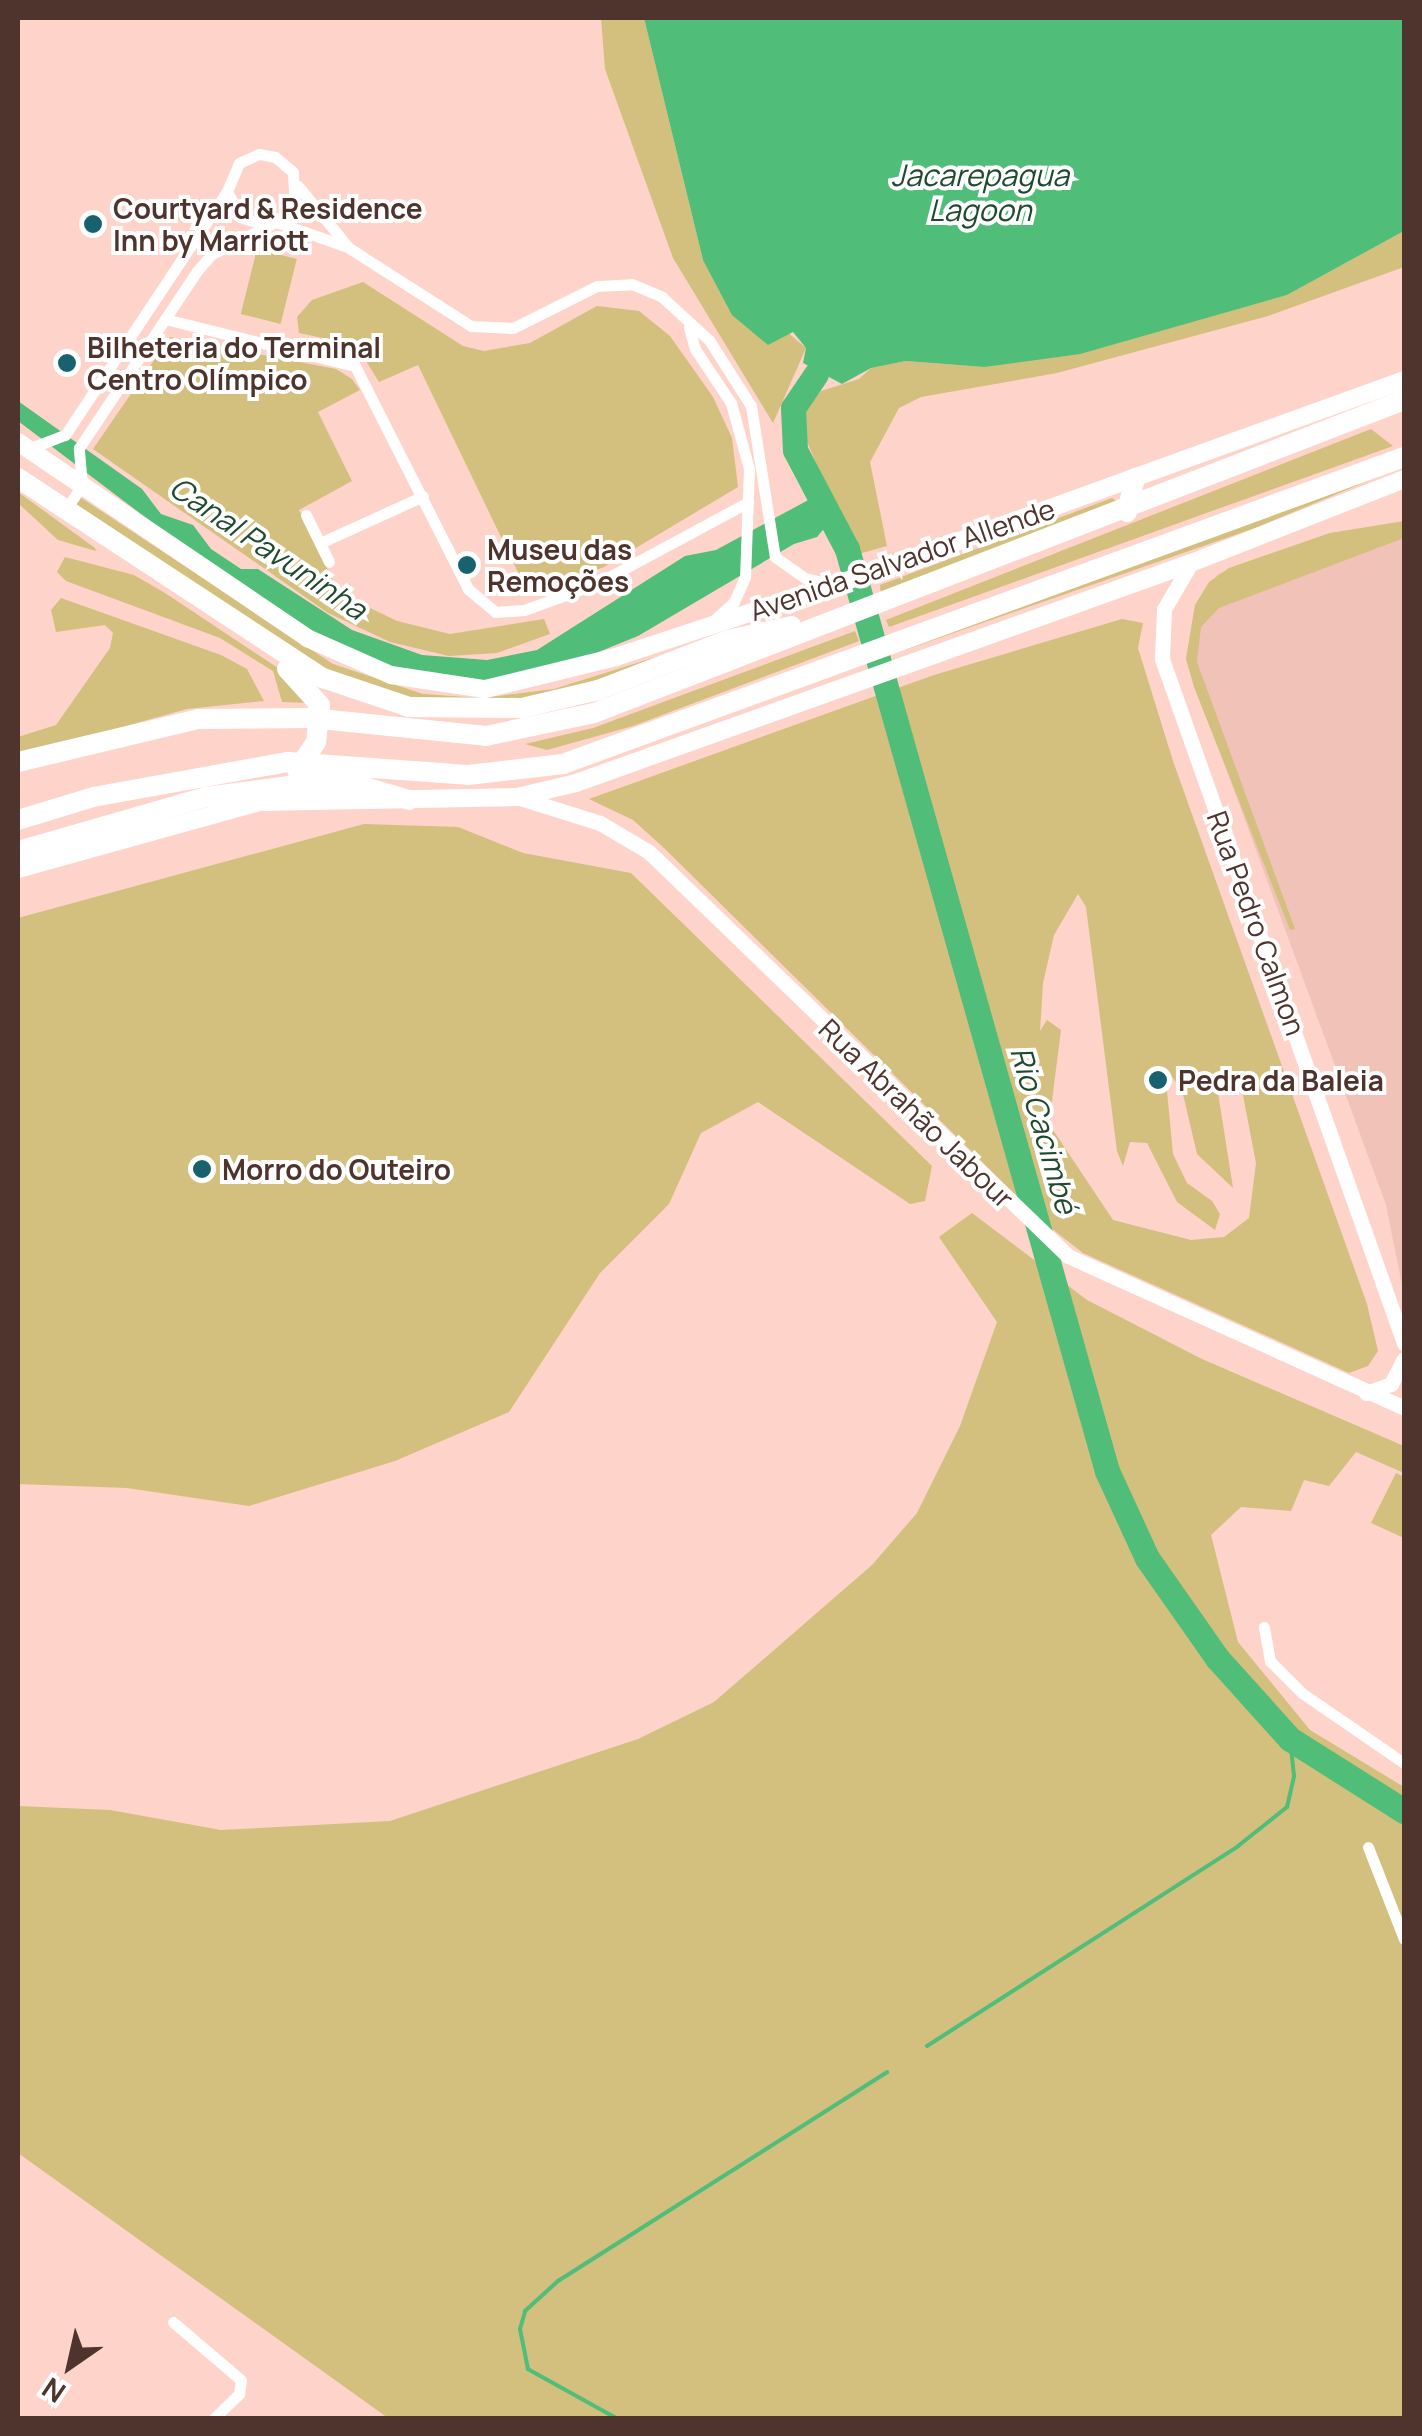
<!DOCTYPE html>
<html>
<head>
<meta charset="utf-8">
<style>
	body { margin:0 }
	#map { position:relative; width:1422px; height:2436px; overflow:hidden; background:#fed3c9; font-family:Manrope,sans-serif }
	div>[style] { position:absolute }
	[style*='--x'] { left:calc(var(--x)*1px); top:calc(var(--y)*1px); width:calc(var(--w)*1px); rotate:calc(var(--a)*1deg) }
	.built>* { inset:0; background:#f1c3b8 }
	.green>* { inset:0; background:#d3bf7e; transform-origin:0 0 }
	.water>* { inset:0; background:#50bd79 }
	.stream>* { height:4px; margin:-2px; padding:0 2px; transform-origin:2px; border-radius:2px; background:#50bd79 }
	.river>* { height:25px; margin:-12.5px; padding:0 12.5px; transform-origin:12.5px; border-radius:12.5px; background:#50bd79 }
	.minor>* { height:11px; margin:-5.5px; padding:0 5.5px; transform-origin:5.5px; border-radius:5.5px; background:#fff }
	.tertiary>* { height:15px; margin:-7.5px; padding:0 7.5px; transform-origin:7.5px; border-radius:7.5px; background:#fff }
	.primary>* { height:18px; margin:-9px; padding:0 9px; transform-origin:9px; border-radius:9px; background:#fff }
	.trunk>* { height:20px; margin:-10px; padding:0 10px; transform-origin:10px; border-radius:10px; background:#fff }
	.dots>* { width:28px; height:28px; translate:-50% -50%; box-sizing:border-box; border:5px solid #fff; border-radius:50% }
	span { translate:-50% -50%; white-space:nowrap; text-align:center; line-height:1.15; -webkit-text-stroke:8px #fff; paint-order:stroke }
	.poi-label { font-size:28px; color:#4f332d; font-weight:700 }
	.left { translate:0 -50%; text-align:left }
	.street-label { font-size:28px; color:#4f332d }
	.water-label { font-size:30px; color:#1f4a2e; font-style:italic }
	.frame { position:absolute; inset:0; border:20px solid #4f332d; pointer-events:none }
	.north { position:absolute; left:20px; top:2316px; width:100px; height:100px; -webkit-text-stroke:8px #fff; paint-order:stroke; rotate:214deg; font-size:28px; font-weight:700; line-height:40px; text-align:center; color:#4f332d }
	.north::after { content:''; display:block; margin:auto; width:35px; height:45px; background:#4f332d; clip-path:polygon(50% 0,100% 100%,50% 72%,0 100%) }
</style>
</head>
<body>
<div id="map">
	<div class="built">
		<div style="clip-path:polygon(1404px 527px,1404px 1295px,1386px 1205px,1186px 659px,1195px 605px,1218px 574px,1330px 533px)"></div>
	</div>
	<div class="green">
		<div style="clip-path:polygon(601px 18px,644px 18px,703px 260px,806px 348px,773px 423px,673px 258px,605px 69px)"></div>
		<div style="clip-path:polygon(1404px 231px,1404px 267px,1268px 316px,1057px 373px,921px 397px,899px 408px,870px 462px,887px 546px,855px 555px,802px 430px,805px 407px,821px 391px,859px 379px,871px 368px,906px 361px,984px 367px,1287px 295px)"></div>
		<div style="left:257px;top:249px;width:41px;height:67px;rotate:14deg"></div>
		<div style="clip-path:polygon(363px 282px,463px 346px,484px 351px,530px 343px,597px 306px,639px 311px,670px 336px,713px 397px,732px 438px,738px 487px,604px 567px,529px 595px,418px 365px,379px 382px,356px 345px,299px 333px,297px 317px,312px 300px)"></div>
		<div style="clip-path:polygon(170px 337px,336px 369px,352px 379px,360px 390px,318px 412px,352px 481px,299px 510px,339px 593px,397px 621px,450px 634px,544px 619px,550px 634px,497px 653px,449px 656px,390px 642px,328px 613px,93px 449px)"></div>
		<div style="clip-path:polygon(1371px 429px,1393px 446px,889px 627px,886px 620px)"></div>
		<div style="clip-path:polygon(1404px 466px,1255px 528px,905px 650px,906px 648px)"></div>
		<div style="clip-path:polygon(18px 492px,95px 548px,96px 551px,58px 540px,18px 503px)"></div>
		<div style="clip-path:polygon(80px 497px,333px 664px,423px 694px,481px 698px,554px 689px,786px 616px,555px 694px,521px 702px,422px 702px,328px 672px,76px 504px)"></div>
		<div style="clip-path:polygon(1112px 498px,1119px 503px,881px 596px,880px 585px)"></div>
		<div style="clip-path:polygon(1404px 521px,1404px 538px,1219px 608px,1201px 627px,1197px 662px,1295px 929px,1290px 930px,1194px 687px,1186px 659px,1195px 605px,1209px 582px,1229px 568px,1330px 533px)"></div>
		<div style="clip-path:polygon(65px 557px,134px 575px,165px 593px,287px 674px,309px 703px,282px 702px,273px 671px,220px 638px,66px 581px,57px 572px)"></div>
		<div style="clip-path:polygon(61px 598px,221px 655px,247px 669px,264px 701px,187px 709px,18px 756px,18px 737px,56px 725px,110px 648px,113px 633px,105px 625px,56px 632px,51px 610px)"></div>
		<div style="clip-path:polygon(evenodd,1122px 619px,1143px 623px,1138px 648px,1173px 761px,1367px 1304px,1378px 1351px,1368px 1366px,1349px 1373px,1083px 1253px,1042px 1221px,664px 848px,633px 820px,589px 799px,934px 675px,1122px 619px,1078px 894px,1086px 907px,1117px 1151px,1123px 1166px,1130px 1142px,1147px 1143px,1177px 1202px,1215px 1230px,1220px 1214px,1212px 1201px,1187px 1183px,1173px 1154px,1167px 1091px,1172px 1077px,1182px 1090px,1197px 1154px,1233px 1188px,1216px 1080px,1222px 1066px,1241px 1085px,1256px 1163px,1249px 1218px,1224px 1237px,1191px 1240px,1113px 1220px,1049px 1124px,1061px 1030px,1047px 1020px,1040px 1031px,1043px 983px,1054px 935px,1078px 894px)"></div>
		<div style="clip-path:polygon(855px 631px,859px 641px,633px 726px,547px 750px,525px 744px,593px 728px)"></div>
		<div style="clip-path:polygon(364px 824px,458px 827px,523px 853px,631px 873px,932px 1166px,925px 1201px,910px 1204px,758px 1102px,701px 1133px,669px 1204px,600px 1273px,509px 1412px,395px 1461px,249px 1506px,127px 1488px,18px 1484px,18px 918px)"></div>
		<div style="clip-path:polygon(972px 1213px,1087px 1300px,1202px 1359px,1404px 1446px,1404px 1473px,1356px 1452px,1329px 1486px,1304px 1480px,1291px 1511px,1241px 1507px,1211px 1535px,1238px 1642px,1310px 1730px,1404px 1787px,1404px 2418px,388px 2418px,18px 2153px,18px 1806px,110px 1810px,221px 1830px,390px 1821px,638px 1739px,714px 1702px,872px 1565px,917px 1513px,960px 1426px,997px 1322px,939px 1237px)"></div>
		<div style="clip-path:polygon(1396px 1473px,1404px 1477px,1404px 1538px,1371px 1523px)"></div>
	</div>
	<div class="water">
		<div style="clip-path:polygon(644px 18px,1404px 18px,1404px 231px,1287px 295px,1080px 354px,984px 367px,906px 361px,871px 368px,842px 384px,803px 363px,806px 348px,793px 332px,768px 345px,732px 315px,703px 260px)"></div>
		<div style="clip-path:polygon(18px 401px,142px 489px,161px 514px,193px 525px,211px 549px,241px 569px,258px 569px,352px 630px,422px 655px,487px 660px,537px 650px,685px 556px,716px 550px,812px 498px,827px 525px,817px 537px,794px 544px,638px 636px,532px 679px,464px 687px,344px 654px,215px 570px,18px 421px)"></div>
	</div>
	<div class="stream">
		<div style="--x:927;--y:2046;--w:370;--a:-32.7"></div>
		<div style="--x:1238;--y:1846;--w:63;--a:-38.5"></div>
		<div style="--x:1287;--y:1807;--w:32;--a:-77"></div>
		<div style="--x:1294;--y:1776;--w:37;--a:-96"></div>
		<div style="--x:616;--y:2418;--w:101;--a:-150.9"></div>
		<div style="--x:528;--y:2369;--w:41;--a:-101.3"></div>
		<div style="--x:520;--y:2329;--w:19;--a:-74"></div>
		<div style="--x:525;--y:2311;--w:45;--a:-42.3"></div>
		<div style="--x:558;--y:2281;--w:390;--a:-32.4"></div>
	</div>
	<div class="river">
		<div style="--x:816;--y:374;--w:41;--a:124.1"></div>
		<div style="--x:793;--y:408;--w:42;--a:87.3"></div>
		<div style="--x:795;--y:450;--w:112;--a:62.3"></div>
		<div style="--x:847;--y:549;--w:958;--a:74.25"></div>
		<div style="--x:1107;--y:1471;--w:96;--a:65.3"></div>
		<div style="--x:1147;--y:1558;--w:122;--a:55"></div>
		<div style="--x:1217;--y:1658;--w:109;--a:48"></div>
		<div style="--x:1290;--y:1739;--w:135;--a:32.3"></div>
	</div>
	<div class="minor">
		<div style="--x:298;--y:186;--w:80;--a:50.6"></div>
		<div style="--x:349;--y:248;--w:145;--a:32.6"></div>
		<div style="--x:471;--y:326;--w:42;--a:2.7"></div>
		<div style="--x:513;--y:328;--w:94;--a:-26.6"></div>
		<div style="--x:597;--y:286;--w:35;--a:-3"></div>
		<div style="--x:632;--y:284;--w:33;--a:23"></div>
		<div style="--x:662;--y:297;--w:64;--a:42.5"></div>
		<div style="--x:709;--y:340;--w:78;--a:57.5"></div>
		<div style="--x:751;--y:406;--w:153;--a:81"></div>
		<div style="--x:775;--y:557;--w:37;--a:35"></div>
		<div style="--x:805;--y:578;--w:26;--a:13"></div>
		<div style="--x:276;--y:222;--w:73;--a:19.2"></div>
		<div style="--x:165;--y:319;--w:196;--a:13.9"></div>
		<div style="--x:355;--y:366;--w:250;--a:63.1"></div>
		<div style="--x:468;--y:589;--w:35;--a:40"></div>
		<div style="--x:495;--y:612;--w:29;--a:-4"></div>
		<div style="--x:524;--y:610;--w:77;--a:-19.9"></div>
		<div style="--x:596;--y:584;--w:173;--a:-28.3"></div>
		<div style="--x:689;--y:327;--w:23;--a:75"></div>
		<div style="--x:695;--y:349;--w:65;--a:56.3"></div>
		<div style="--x:731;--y:403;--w:68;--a:74.7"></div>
		<div style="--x:749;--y:469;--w:108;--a:92.1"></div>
		<div style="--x:745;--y:577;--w:27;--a:114"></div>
		<div style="--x:734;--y:602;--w:27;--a:138"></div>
		<div style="--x:28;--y:449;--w:40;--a:-21"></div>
		<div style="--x:65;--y:435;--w:293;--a:-56.4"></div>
		<div style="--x:66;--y:509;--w:29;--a:-56"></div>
		<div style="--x:82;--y:485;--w:37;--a:-95"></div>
		<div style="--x:79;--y:448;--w:213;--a:-56.3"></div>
		<div style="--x:197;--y:271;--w:23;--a:-49"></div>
		<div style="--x:212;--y:254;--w:78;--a:-26.6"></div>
		<div style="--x:282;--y:219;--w:20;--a:-49"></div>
		<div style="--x:295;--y:204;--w:32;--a:-94"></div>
		<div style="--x:293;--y:172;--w:23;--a:-140"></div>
		<div style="--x:275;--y:157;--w:16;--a:-169"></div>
		<div style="--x:259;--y:154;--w:22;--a:156"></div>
		<div style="--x:239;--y:163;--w:30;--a:113"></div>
		<div style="--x:227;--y:191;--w:29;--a:63"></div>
		<div style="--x:240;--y:217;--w:25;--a:18"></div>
		<div style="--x:306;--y:515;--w:52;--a:63.9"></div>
		<div style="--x:320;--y:543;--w:113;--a:-24.5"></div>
		<div style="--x:1264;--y:1627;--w:35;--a:80"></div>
		<div style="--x:1270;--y:1661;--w:45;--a:45"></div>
		<div style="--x:1302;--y:1693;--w:124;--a:34.5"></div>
		<div style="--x:1368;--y:1847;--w:99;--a:68.6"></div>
		<div style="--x:173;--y:2322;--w:89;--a:40.5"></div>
		<div style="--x:241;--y:2380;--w:14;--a:98"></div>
		<div style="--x:239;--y:2394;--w:35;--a:136"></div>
	</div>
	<div class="tertiary">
		<div style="--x:1191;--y:563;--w:53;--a:120.4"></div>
		<div style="--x:1164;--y:609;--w:50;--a:92.3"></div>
		<div style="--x:1162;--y:659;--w:726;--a:70.52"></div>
		<div style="--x:517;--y:797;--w:87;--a:17.4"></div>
		<div style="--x:600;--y:823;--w:57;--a:30.6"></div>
		<div style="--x:649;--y:852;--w:582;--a:43.96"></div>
		<div style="--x:1068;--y:1256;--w:369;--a:24.3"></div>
		<div style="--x:1366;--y:1393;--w:27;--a:-20"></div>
		<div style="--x:1391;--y:1384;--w:28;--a:-63"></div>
	</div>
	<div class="primary">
		<div style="--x:18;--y:442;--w:349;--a:34.1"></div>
		<div style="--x:307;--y:638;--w:92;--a:23.8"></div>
		<div style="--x:391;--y:675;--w:95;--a:8.5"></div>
		<div style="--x:485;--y:689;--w:135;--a:-13.7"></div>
		<div style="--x:616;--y:657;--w:280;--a:-18.3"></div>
		<div style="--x:882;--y:569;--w:555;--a:-19.9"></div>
		<div style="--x:18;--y:869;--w:251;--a:-15.5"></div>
		<div style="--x:260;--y:802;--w:257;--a:-1.1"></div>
		<div style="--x:517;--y:797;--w:61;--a:-13.3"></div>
		<div style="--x:576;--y:783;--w:653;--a:-19.68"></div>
		<div style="--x:1191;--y:563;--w:229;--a:-21.5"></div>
	</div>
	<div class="trunk">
		<div style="--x:18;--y:478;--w:365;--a:33.3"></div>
		<div style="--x:323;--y:678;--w:91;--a:18.6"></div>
		<div style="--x:409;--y:707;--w:113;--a:0.5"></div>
		<div style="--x:522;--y:708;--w:78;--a:-13.3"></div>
		<div style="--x:598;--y:690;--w:139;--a:-21"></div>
		<div style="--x:728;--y:640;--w:65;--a:-12.5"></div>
		<div style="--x:1127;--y:512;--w:35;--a:-77"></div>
		<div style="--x:287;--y:669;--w:49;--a:47.5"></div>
		<div style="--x:320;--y:705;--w:37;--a:96"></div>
		<div style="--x:316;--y:742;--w:34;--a:124"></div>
		<div style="--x:18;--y:762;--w:185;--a:-13.4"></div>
		<div style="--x:198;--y:719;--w:112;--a:-0.5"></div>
		<div style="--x:310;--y:718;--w:177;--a:5.8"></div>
		<div style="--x:486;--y:736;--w:110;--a:-12"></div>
		<div style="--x:594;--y:713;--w:868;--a:-21.13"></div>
		<div style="--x:18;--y:820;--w:78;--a:-17"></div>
		<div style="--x:93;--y:797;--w:198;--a:-10.2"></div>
		<div style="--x:288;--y:762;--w:180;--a:4.1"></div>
		<div style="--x:468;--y:775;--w:96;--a:-6.6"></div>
		<div style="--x:563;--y:764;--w:895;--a:-20.05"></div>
		<div style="--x:18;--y:851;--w:196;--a:-16"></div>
		<div style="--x:206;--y:797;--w:106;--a:-7.6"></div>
		<div style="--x:311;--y:783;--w:51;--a:3.4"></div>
		<div style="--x:362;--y:786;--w:49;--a:16.6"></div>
	</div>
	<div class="dots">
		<div style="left:93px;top:224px;background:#18616f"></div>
		<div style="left:67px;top:363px;background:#18616f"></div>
		<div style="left:467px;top:565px;background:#18616f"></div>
		<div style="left:1158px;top:1080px;background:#18616f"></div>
		<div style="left:202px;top:1169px;background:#18616f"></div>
	</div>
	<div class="poi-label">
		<span class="left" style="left:113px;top:224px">Courtyard &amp; Residence<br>Inn by Marriott</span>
		<span class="left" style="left:87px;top:363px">Bilheteria do Terminal<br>Centro Olímpico</span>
		<span class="left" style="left:487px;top:565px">Museu das<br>Remoções</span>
		<span class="left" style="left:1178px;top:1080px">Pedra da Baleia</span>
		<span class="left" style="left:222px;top:1169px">Morro do Outeiro</span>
	</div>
	<div class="street-label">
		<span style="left:902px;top:559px;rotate:-19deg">Avenida Salvador Allende</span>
		<span style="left:1257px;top:923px;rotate:70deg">Rua Pedro Calmon</span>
		<span style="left:917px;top:1113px;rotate:44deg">Rua Abrahão Jabour</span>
	</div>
	<div class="water-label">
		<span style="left:980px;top:192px">Jacarepagua<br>Lagoon</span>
		<span style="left:268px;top:548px;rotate:34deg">Canal Pavuninha</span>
		<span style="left:1044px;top:1130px;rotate:74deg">Rio Cacimbé</span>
	</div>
	<div class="frame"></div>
	<div class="north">N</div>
</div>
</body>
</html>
